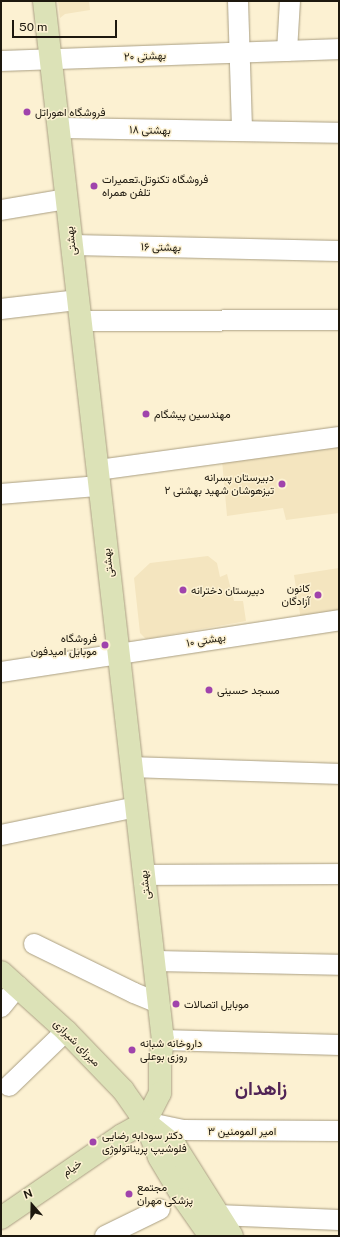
<!DOCTYPE html>
<html>
<head>
<meta charset="utf-8">
<style>
	body { margin:0 }
	#map { position:relative; width:340px; height:1237px; overflow:hidden; background:#fcf1d2; font-family:"Public Sans",Vazirmatn,sans-serif }
	div>[style] { position:absolute }
	[style*='--x'] { left:calc(var(--x)*1px); top:calc(var(--y)*1px); width:calc(var(--w)*1px); rotate:calc(var(--a)*1deg) }
	.built>* { inset:0; background:#f4e5bf }
	.roads { filter:drop-shadow(0 0 1px #aa9f83) drop-shadow(0 0 1px #aa9f83) }
	.minor>* { height:20px; margin:-10px; padding:0 10px; transform-origin:10px; border-radius:10px; background:#fff }
	.major>* { height:22px; margin:-11px; padding:0 11px; transform-origin:11px; border-radius:11px; background:#dce2b7 }
	.dots>* { width:11px; height:11px; translate:-50% -50%; box-sizing:border-box; border:2px solid #fcf1d2; border-radius:50% }
	span { translate:-50% -50%; white-space:nowrap; text-align:center; line-height:1.15; -webkit-text-stroke:3px #fcf1d2; paint-order:stroke }
	.street-label { font-size:11px; color:#1d180e }
	.poi-label { font-size:11px; color:#1d180e }
	.left { translate:0 -50%; text-align:left }
	.right { translate:-100% -50%; text-align:right }
	.town-label { font-size:19px; color:#502356; font-weight:700 }
	.frame { position:absolute; inset:0; border:2px solid #1d180e; pointer-events:none }
	.north { position:absolute; left:12px; top:1185px; width:40px; height:40px; -webkit-text-stroke:3px #fcf1d2; paint-order:stroke; rotate:340deg; font-size:11px; font-weight:700; line-height:16px; text-align:center; color:#1d180e }
	.north::after { content:''; display:block; margin:auto; width:14px; height:18px; background:#1d180e; clip-path:polygon(50% 0,100% 100%,50% 72%,0 100%) }
	.scale { position:absolute; left:12px; top:20px; width:105px; height:18px; box-sizing:border-box; border:2px solid #1d180e; border-top:0; padding-left:5px; font-size:12px; line-height:14px; white-space:nowrap; color:#1d180e; -webkit-text-stroke:3px #fcf1d2; paint-order:stroke }
</style>
</head>
<body>
<div id="map">
	<div class="built">
		<div style="clip-path:polygon(58px 1px,89px 1px,90px 10px,65px 14px,60px 18px)"></div>
		<div style="clip-path:polygon(339px 446px,339px 513px,286px 520px,283px 508px,227px 516px,222px 460px)"></div>
		<div style="clip-path:polygon(208px 556px,217px 563px,220px 577px,227px 574px,234px 601px,243px 601px,246px 621px,146px 639px,140px 633px,134px 578px,150px 563px)"></div>
		<div style="clip-path:polygon(339px 568px,339px 614px,301px 620px,294px 575px)"></div>
	</div>
	<div class="roads">
		<div class="minor">
			<div style="--x:238;--y:1;--w:130;--a:88.2"></div>
			<div style="--x:287;--y:51;--w:50;--a:-86.6"></div>
			<div style="--x:1;--y:61;--w:338;--a:-2"></div>
			<div style="--x:58;--y:128;--w:281;--a:1"></div>
			<div style="--x:1;--y:210;--w:67;--a:-9.5"></div>
			<div style="--x:72;--y:245;--w:267;--a:1.3"></div>
			<div style="--x:1;--y:309;--w:78;--a:-6.7"></div>
			<div style="--x:80;--y:321;--w:259;--a:-0.2"></div>
			<div style="--x:98;--y:470;--w:243;--a:-7.8"></div>
			<div style="--x:1;--y:494;--w:98;--a:-4.7"></div>
			<div style="--x:1;--y:672;--w:342;--a:-8.7"></div>
			<div style="--x:132;--y:767;--w:207;--a:1.9"></div>
			<div style="--x:1;--y:835;--w:138;--a:-11.7"></div>
			<div style="--x:144;--y:875;--w:195;--a:-0.3"></div>
			<div style="--x:34;--y:944;--w:111;--a:26.1"></div>
			<div style="--x:134;--y:993;--w:27;--a:22"></div>
			<div style="--x:154;--y:961;--w:185;--a:1.2"></div>
			<div style="--x:1;--y:1007;--w:27;--a:-51"></div>
			<div style="--x:163;--y:1040;--w:176;--a:1.6"></div>
			<div style="--x:9;--y:1086;--w:79;--a:-44"></div>
			<div style="--x:145;--y:1122;--w:38;--a:12"></div>
			<div style="--x:182;--y:1130;--w:157;--a:0.4"></div>
			<div style="--x:217;--y:1215;--w:122;--a:2.3"></div>
			<div style="--x:105;--y:1236;--w:61;--a:-26.1"></div>
		</div>
		<div class="major">
			<div style="--x:44;--y:1;--w:1046;--a:83.47"></div>
			<div style="--x:163;--y:1040;--w:22;--a:98"></div>
			<div style="--x:160;--y:1062;--w:31;--a:90"></div>
			<div style="--x:160;--y:1093;--w:33;--a:117"></div>
			<div style="--x:1;--y:972;--w:88;--a:42.2"></div>
			<div style="--x:66;--y:1031;--w:82;--a:46"></div>
			<div style="--x:123;--y:1090;--w:39;--a:55"></div>
			<div style="--x:145;--y:1122;--w:38;--a:68"></div>
			<div style="--x:159;--y:1157;--w:49;--a:59.2"></div>
			<div style="--x:184;--y:1199;--w:45;--a:54.9"></div>
			<div style="--x:148;--y:1124;--w:36;--a:39"></div>
			<div style="--x:176;--y:1147;--w:105;--a:57.8"></div>
			<div style="--x:1;--y:1218;--w:147;--a:-34.4"></div>
			<div style="--x:122;--y:1135;--w:26;--a:-29"></div>
		</div>
	</div>
	<div class="dots">
		<div style="left:27px;top:112px;background:#a043ac"></div>
		<div style="left:94px;top:186px;background:#a043ac"></div>
		<div style="left:146px;top:414px;background:#a043ac"></div>
		<div style="left:282px;top:484px;background:#a043ac"></div>
		<div style="left:183px;top:590px;background:#a043ac"></div>
		<div style="left:318px;top:595px;background:#a043ac"></div>
		<div style="left:105px;top:645px;background:#a043ac"></div>
		<div style="left:209px;top:690px;background:#a043ac"></div>
		<div style="left:176px;top:1004px;background:#a043ac"></div>
		<div style="left:132px;top:1050px;background:#a043ac"></div>
		<div style="left:93px;top:1142px;background:#a043ac"></div>
		<div style="left:129px;top:1194px;background:#a043ac"></div>
	</div>
	<div class="street-label">
		<span style="left:145px;top:56px;rotate:-2deg">بهشتی ۲۰</span>
		<span style="left:150px;top:130px;rotate:1deg">بهشتی ۱۸</span>
		<span style="left:71px;top:241px;rotate:-97deg">بهشتی</span>
		<span style="left:161px;top:247px;rotate:1deg">بهشتی ۱۶</span>
		<span style="left:108px;top:563px;rotate:-97deg">بهشتی</span>
		<span style="left:206px;top:640px;rotate:-9deg">بهشتی ۱۰</span>
		<span style="left:145px;top:885px;rotate:-97deg">بهشتی</span>
		<span style="left:77px;top:1043px;rotate:45deg">میرزای شیرازی</span>
		<span style="left:242px;top:1131px">امیر المومنین ۳</span>
		<span style="left:72px;top:1168px;rotate:-34deg">خیام</span>
	</div>
	<div class="poi-label">
		<span class="left" style="left:35px;top:112px">فروشگاه اهوراتل</span>
		<span class="left" style="left:102px;top:186px">فروشگاه تکنوتل.تعمیرات<br>تلفن همراه</span>
		<span class="left" style="left:154px;top:414px">مهندسین پیشگام</span>
		<span class="right" style="left:274px;top:484px">دبیرستان پسرانه<br>تیزهوشان شهید بهشتی ۲</span>
		<span class="right" style="left:310px;top:595px">کانون<br>آزادگان</span>
		<span class="left" style="left:191px;top:590px">دبیرستان دخترانه</span>
		<span class="right" style="left:97px;top:645px">فروشگاه<br>موبایل امیدفون</span>
		<span class="left" style="left:217px;top:690px">مسجد حسینی</span>
		<span class="left" style="left:184px;top:1004px">موبایل اتصالات</span>
		<span class="left" style="left:140px;top:1050px">داروخانه شبانه<br>روزی بوعلی</span>
		<span class="left" style="left:102px;top:1142px">دکتر سودابه رضایی<br>فلوشیپ پریناتولوژی</span>
		<span class="left" style="left:137px;top:1194px">مجتمع<br>پزشکی مهران</span>
	</div>
	<div class="town-label">
		<span style="left:261px;top:1089px">زاهدان</span>
	</div>
	<div class="frame"></div>
	<div class="north">N</div>
	<div class="scale">50 m</div>
</div>
</body>
</html>
